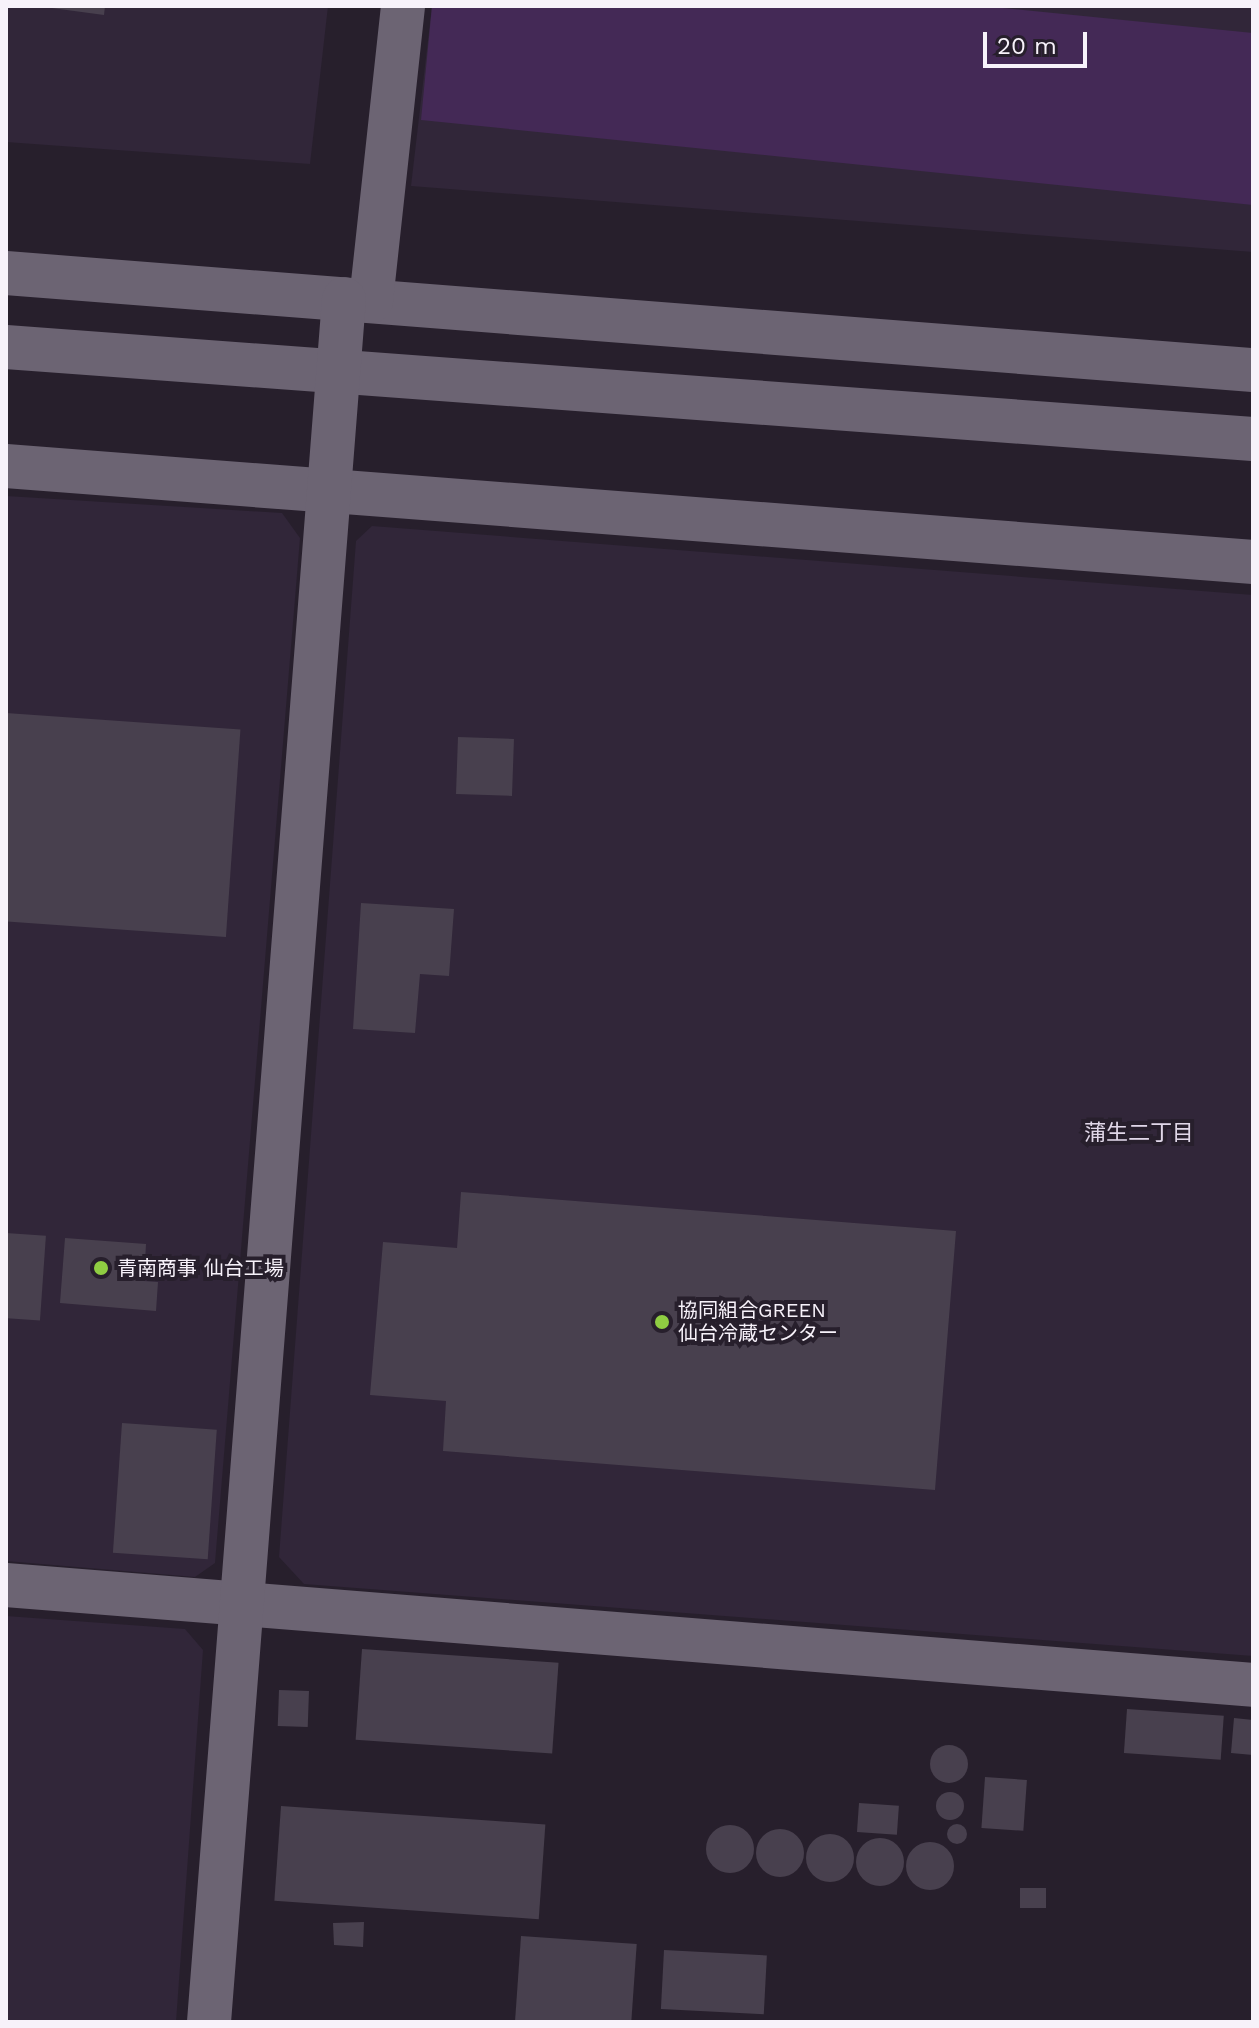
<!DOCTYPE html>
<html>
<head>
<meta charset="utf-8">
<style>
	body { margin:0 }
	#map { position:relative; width:1259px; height:2028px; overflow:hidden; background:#271f2c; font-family:"Work Sans","Noto Sans JP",sans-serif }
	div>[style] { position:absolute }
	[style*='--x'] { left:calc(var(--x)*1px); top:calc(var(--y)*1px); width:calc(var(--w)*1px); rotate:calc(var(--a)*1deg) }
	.built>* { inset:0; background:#312639 }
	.green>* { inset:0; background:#442956 }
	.building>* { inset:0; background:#48404e; transform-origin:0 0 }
	.round { border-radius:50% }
	.minor>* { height:44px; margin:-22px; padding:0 22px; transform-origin:22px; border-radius:22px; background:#6c6473 }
	.dots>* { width:22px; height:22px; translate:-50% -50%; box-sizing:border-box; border:4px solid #271f2c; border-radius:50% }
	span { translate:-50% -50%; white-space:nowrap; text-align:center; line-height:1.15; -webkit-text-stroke:8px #271f2c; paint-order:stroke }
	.poi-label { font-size:20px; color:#f7f2fa }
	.left { translate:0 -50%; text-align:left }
	.neighbourhood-label { font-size:22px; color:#e0d7e8 }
	.frame { position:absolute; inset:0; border:8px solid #f7f2fa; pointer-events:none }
	.scale { position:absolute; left:983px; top:32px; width:104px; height:36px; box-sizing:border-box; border:4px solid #f7f2fa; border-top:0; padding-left:10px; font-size:24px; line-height:28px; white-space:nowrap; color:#f7f2fa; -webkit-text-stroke:6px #271f2c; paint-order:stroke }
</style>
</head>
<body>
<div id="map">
	<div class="built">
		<div style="clip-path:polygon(6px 6px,328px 6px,310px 164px,6px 142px)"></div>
		<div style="clip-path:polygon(432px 6px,1253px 6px,1253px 252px,411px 186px)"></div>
		<div style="clip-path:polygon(6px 496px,282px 513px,300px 538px,215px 1563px,195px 1577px,6px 1561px)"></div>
		<div style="clip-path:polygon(372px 526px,1253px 595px,1253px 1656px,304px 1584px,279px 1557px,356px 541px)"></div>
		<div style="clip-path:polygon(6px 1616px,185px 1629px,203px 1650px,176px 2022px,6px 2022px)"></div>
	</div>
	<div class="green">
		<div style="clip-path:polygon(432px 6px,983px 6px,1253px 33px,1253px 205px,421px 120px)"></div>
	</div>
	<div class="building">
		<div style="clip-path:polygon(37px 6px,105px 6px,104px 15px)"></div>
		<div style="left:6px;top:713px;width:235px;height:208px;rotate:4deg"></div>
		<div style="left:458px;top:737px;width:56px;height:57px;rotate:2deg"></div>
		<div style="clip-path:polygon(361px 903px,454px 909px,449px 976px,420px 974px,415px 1033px,353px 1029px)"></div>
		<div style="clip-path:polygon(461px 1192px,956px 1231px,935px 1490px,443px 1451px,446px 1401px,370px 1395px,383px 1242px,457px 1248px)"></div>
		<div style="left:6px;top:1233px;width:40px;height:85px;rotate:4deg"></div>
		<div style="clip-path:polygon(65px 1238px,146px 1244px,144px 1281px,158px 1282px,156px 1311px,60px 1303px)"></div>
		<div style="left:122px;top:1423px;width:95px;height:130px;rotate:4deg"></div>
		<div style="left:362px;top:1649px;width:197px;height:91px;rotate:4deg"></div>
		<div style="left:279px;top:1690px;width:30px;height:36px;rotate:2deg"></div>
		<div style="left:1127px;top:1709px;width:97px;height:44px;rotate:4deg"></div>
		<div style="clip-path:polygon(1234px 1718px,1253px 1720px,1253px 1755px,1231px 1753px)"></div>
		<div class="round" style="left:930px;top:1745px;width:38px;height:38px"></div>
		<div style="left:985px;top:1777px;width:42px;height:51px;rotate:4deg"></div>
		<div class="round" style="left:936px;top:1792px;width:28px;height:28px"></div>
		<div style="left:859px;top:1803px;width:40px;height:29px;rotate:4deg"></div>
		<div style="left:281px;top:1806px;width:265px;height:95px;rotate:4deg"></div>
		<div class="round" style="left:947px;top:1824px;width:20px;height:20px"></div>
		<div class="round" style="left:706px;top:1825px;width:48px;height:48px"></div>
		<div class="round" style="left:756px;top:1829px;width:48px;height:48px"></div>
		<div class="round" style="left:806px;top:1834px;width:48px;height:48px"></div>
		<div class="round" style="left:856px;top:1838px;width:48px;height:48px"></div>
		<div class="round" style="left:906px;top:1842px;width:48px;height:48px"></div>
		<div style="left:1020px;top:1888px;width:26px;height:20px"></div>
		<div style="clip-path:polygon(364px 1922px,363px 1947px,334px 1945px,333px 1923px)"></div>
		<div style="left:521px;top:1936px;width:116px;height:86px;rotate:4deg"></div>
		<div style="left:664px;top:1950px;width:103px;height:59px;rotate:3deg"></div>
	</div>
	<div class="minor">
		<div style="--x:6;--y:273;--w:1251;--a:4.45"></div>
		<div style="--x:371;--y:301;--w:297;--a:-83.8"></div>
		<div style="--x:6;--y:347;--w:1250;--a:4.22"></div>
		<div style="--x:6;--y:466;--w:1251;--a:4.4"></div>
		<div style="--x:6;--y:1585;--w:1251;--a:4.58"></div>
		<div style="--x:209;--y:2022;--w:1728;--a:-85.52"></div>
	</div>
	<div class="dots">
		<div style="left:101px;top:1268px;background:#8fcd42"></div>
		<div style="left:662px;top:1322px;background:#8fcd42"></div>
	</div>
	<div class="poi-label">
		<span class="left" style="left:117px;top:1268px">青南商事 仙台工場</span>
		<span class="left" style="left:678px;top:1322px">協同組合GREEN<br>仙台冷蔵センター</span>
	</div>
	<div class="neighbourhood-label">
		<span style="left:1139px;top:1133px">蒲生二丁目</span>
	</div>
	<div class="frame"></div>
	<div class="scale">20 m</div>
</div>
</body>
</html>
